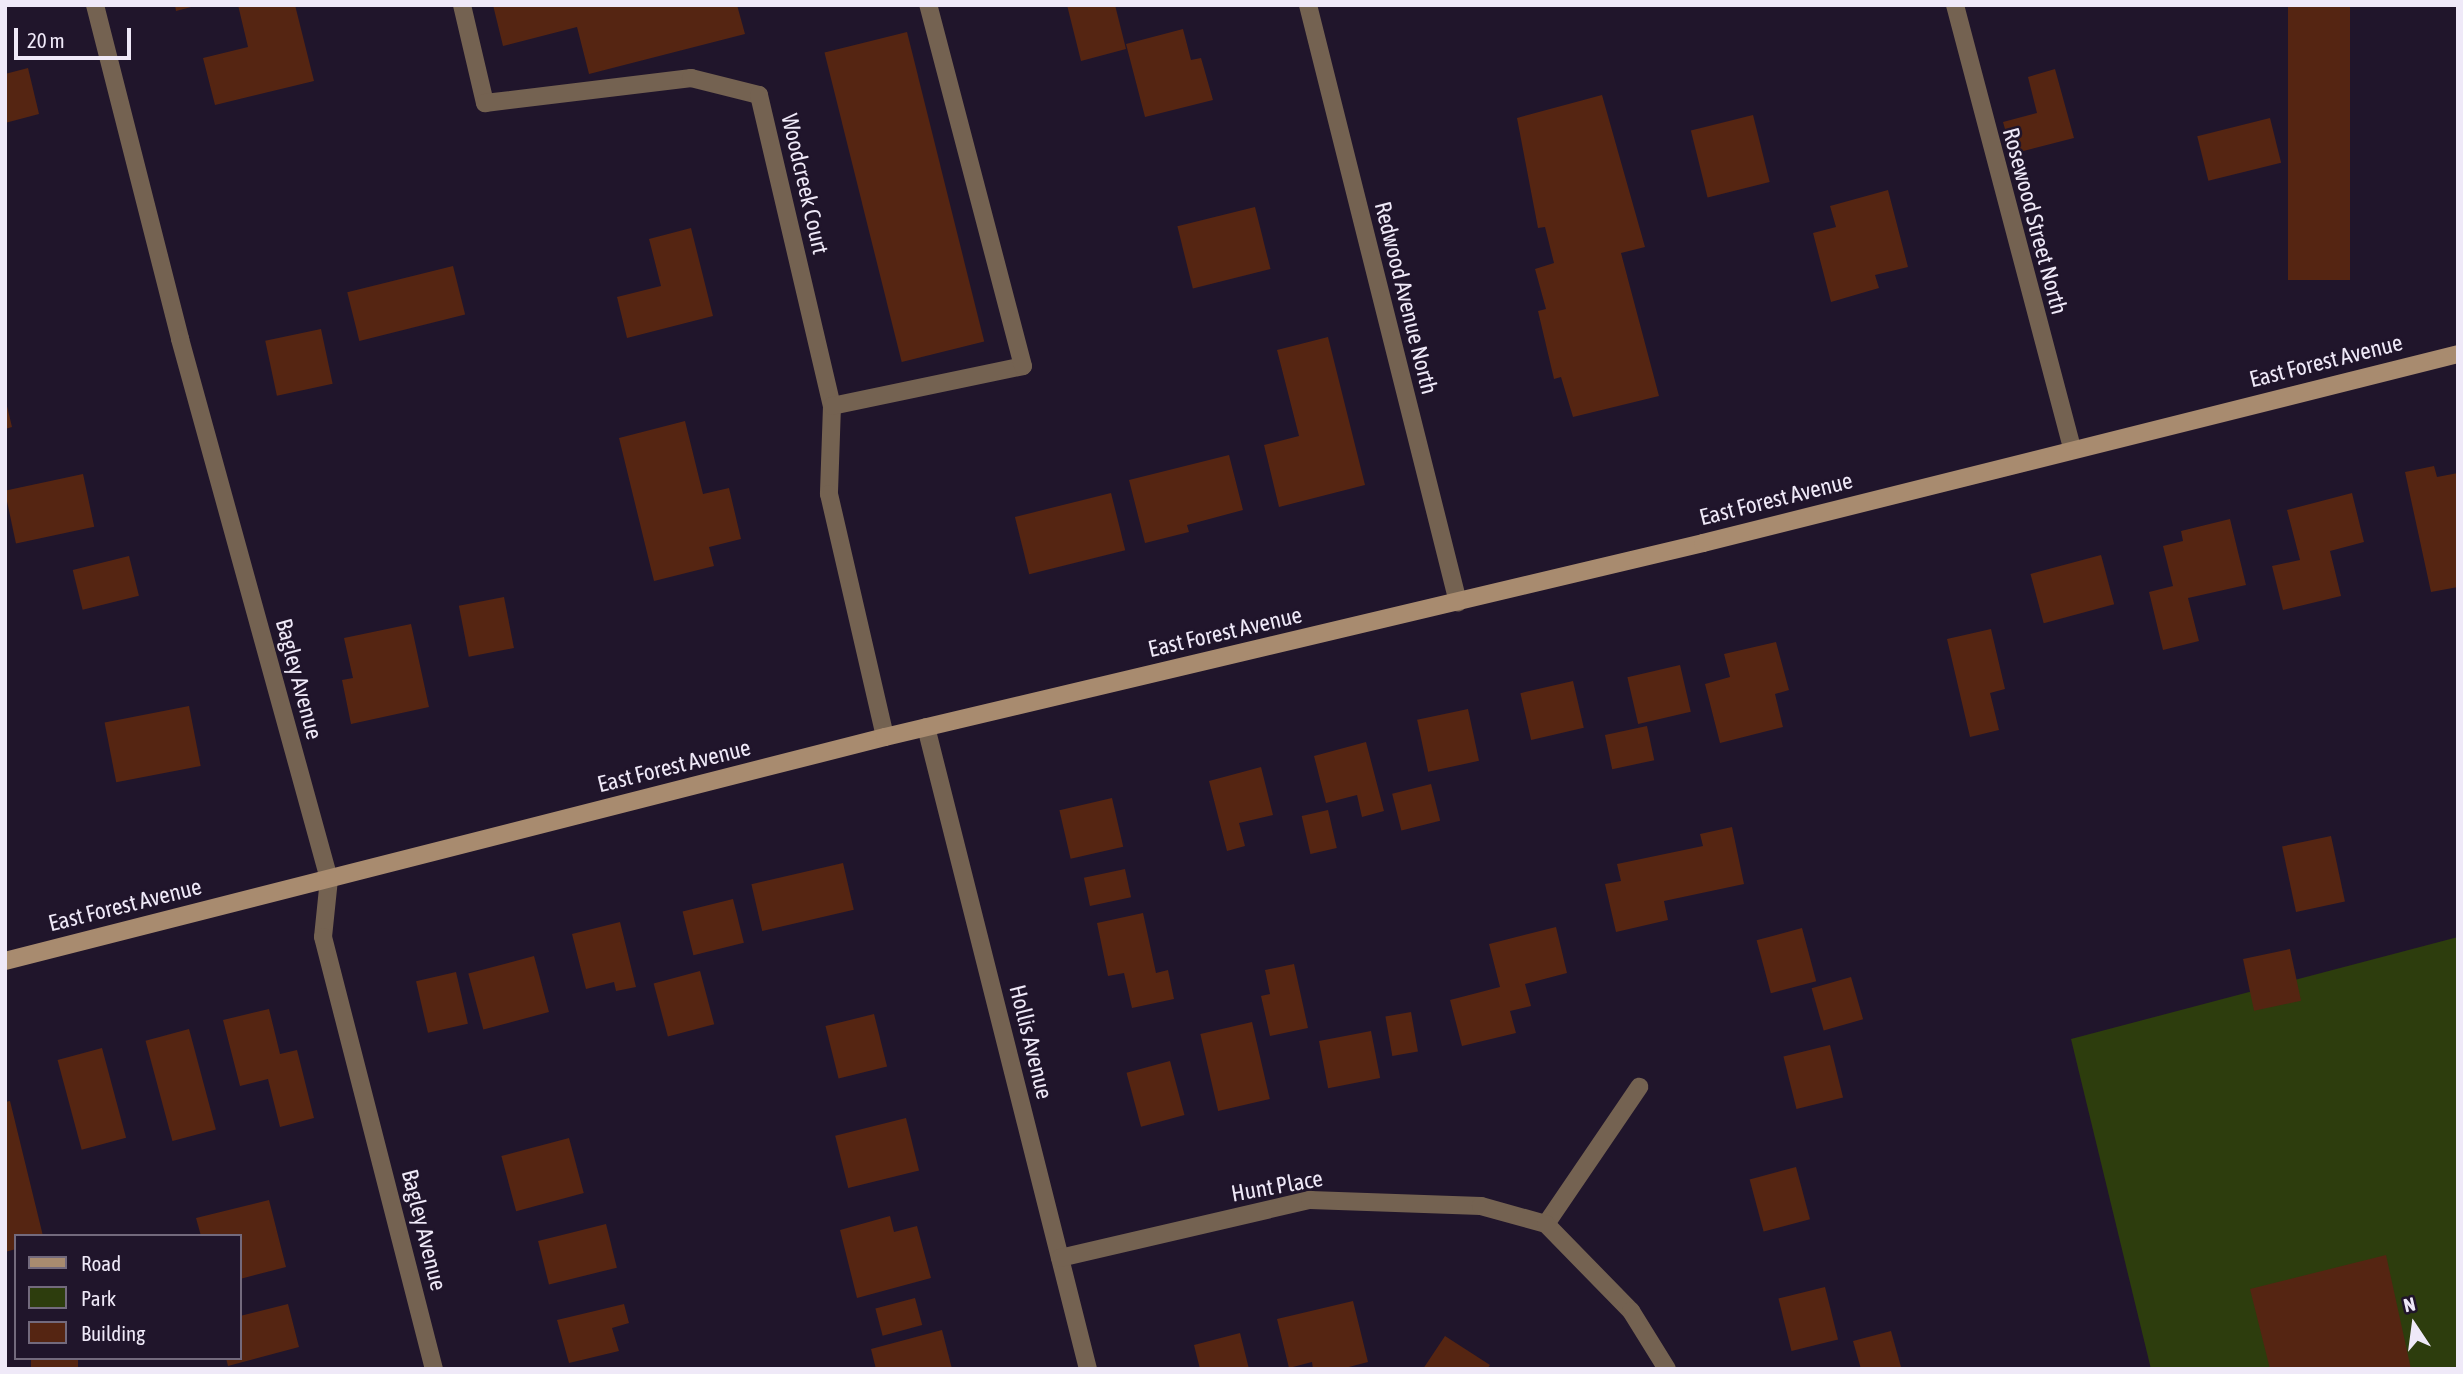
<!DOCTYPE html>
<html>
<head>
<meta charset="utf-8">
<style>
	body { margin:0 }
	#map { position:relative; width:2463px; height:1374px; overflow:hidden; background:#20152b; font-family:"Asap Condensed",sans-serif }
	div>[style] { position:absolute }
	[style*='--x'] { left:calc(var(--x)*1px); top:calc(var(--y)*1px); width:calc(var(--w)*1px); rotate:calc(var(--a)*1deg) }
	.green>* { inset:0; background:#2d3d0d }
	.building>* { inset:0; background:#552512; transform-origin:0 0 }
	.lane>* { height:18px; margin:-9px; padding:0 9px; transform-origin:9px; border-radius:9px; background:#746251 }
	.street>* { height:18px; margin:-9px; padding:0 9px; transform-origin:9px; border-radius:9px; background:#746251 }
	.secondary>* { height:18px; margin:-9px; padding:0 9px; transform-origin:9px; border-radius:9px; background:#a88b6f }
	span { translate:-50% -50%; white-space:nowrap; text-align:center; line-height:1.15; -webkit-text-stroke:5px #20152b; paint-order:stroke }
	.street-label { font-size:23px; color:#efe9f8 }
	.frame { position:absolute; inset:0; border:7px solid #efe9f8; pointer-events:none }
	.legend { position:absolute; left:14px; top:1234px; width:228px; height:126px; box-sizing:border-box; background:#20152b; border:2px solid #736a7d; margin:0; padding:9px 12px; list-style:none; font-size:21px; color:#efe9f8 }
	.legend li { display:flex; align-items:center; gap:14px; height:35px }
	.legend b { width:35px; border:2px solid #736a7d }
	.north { position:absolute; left:2379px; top:1290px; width:70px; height:70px; -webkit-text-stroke:5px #20152b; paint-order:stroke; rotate:347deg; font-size:19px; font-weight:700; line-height:28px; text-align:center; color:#efe9f8 }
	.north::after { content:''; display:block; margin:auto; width:24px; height:32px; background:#efe9f8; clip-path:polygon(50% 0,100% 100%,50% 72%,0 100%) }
	.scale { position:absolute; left:14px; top:28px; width:117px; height:32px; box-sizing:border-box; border:4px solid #efe9f8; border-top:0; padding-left:9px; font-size:21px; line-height:24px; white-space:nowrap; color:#efe9f8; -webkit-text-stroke:5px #20152b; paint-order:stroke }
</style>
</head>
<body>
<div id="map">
	<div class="green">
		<div style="clip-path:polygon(2458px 937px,2458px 1369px,2151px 1369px,2071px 1039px)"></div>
	</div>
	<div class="building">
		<div style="clip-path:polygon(175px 5px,194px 5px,195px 6px,176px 11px)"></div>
		<div style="clip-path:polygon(238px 5px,295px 5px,314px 81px,215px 105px,203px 58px,248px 47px)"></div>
		<div style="clip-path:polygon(493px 5px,737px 5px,745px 34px,589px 74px,577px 27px,503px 46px)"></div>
		<div style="clip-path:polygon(1067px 5px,1115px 5px,1126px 49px,1081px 61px)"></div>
		<div style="left:2288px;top:5px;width:62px;height:275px"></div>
		<div style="clip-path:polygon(1183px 29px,1191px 60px,1201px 58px,1213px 100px,1145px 117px,1126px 44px)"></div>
		<div style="left:907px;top:32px;width:319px;height:85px;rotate:76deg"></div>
		<div style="clip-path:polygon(28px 68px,39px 114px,5px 123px,5px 74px)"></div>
		<div style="clip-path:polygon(2055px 69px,2074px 138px,2012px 154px,2003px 122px,2037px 113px,2028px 77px)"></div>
		<div style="clip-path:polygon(1602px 95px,1645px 247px,1621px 253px,1659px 396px,1573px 417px,1561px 377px,1554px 379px,1538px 311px,1546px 309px,1535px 269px,1554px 263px,1545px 227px,1538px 228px,1517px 118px)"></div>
		<div style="left:1753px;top:115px;width:69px;height:64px;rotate:76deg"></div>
		<div style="left:2270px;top:118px;width:46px;height:75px;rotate:76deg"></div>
		<div style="clip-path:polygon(1888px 190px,1908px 267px,1875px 275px,1879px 288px,1831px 302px,1813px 233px,1836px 227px,1830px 206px)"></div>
		<div style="left:1255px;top:207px;width:64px;height:80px;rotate:76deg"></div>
		<div style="clip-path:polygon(691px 228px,713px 316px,627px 338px,617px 297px,661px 286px,649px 239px)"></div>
		<div style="left:453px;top:266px;width:50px;height:109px;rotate:76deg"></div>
		<div style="left:321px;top:329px;width:56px;height:57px;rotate:78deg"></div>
		<div style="clip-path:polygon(1328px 337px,1365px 485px,1279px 507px,1264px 445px,1299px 436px,1277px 350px)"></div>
		<div style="clip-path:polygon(6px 402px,12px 427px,5px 429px,5px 403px)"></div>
		<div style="clip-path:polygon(685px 421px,703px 494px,729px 488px,741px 539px,709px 547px,714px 566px,654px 581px,619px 438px)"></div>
		<div style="clip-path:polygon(1229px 455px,1243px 510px,1187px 525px,1189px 532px,1145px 543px,1129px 480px)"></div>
		<div style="clip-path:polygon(2434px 466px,2437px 477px,2458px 473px,2458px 587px,2431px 592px,2405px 472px)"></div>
		<div style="left:83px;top:474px;width:54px;height:80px;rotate:78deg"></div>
		<div style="left:1111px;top:493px;width:59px;height:99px;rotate:76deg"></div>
		<div style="clip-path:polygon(2352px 493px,2364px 542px,2330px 551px,2341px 596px,2283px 610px,2272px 566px,2300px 560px,2287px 510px)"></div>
		<div style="clip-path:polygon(2230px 519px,2246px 585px,2188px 598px,2199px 641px,2163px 650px,2149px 592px,2173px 586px,2163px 546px,2183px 541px,2181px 531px)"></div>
		<div style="left:2101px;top:555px;width:51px;height:73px;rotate:75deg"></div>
		<div style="left:129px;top:556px;width:41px;height:58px;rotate:76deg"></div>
		<div style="left:504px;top:597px;width:52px;height:46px;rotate:79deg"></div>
		<div style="clip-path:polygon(411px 624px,429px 707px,351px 724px,342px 680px,353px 678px,344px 638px)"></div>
		<div style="clip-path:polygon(1991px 629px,2005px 689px,1990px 693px,1999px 730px,1970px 737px,1947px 639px)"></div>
		<div style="clip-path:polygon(1776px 642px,1789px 690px,1775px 694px,1783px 727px,1720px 743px,1705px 684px,1730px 677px,1724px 654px)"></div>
		<div style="left:1680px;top:665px;width:48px;height:54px;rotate:77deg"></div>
		<div style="left:1573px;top:681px;width:48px;height:54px;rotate:77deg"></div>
		<div style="left:189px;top:706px;width:61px;height:86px;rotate:79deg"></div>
		<div style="left:1468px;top:709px;width:53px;height:52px;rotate:78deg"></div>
		<div style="left:1647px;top:726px;width:35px;height:43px;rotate:78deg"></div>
		<div style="clip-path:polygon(1366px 742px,1384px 811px,1362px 817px,1357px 795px,1326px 803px,1314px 756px)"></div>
		<div style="clip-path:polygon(1261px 767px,1273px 815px,1239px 823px,1245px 846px,1227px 851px,1209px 781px)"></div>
		<div style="left:1431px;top:784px;width:38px;height:40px;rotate:76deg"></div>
		<div style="left:1112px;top:798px;width:50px;height:54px;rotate:77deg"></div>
		<div style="left:1328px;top:810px;width:39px;height:27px;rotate:77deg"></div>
		<div style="clip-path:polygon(1732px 827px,1744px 884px,1664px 901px,1668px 920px,1616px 932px,1605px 884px,1621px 881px,1617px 864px,1703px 846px,1700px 834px)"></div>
		<div style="left:2331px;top:836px;width:67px;height:50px;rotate:78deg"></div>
		<div style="left:843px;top:863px;width:48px;height:94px;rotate:77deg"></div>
		<div style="left:1125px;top:869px;width:29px;height:42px;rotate:78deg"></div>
		<div style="left:733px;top:899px;width:45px;height:52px;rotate:76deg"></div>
		<div style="clip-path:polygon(1143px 913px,1156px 973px,1168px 970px,1174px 999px,1132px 1008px,1124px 973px,1108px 976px,1097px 923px)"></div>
		<div style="clip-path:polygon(620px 922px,636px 987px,616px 991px,614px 982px,586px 989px,572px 934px)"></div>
		<div style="clip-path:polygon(1556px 927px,1567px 973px,1525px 984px,1531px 1006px,1510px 1011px,1516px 1033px,1462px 1046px,1450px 1000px,1500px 987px,1489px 944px)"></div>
		<div style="left:1802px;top:928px;width:55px;height:47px;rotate:75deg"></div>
		<div style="left:2290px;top:949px;width:53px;height:48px;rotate:78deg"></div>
		<div style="left:534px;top:956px;width:58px;height:68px;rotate:75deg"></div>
		<div style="clip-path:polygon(1294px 964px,1308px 1028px,1270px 1036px,1261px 996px,1270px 994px,1265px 970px)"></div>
		<div style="left:700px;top:971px;width:55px;height:48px;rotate:75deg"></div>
		<div style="left:456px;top:972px;width:53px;height:41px;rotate:77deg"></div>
		<div style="left:1851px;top:977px;width:44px;height:41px;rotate:74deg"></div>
		<div style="clip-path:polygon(269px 1009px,280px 1054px,297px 1050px,314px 1118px,280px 1127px,268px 1079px,240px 1086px,223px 1020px)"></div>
		<div style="left:1411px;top:1012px;width:40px;height:26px;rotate:80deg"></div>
		<div style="left:874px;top:1014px;width:54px;height:50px;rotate:76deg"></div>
		<div style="left:1252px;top:1022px;width:79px;height:53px;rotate:77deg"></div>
		<div style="left:189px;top:1029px;width:104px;height:45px;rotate:75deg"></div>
		<div style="left:1371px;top:1031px;width:48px;height:53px;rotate:79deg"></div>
		<div style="left:1830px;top:1045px;width:54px;height:48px;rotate:76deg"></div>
		<div style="left:102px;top:1048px;width:93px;height:46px;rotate:75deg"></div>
		<div style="left:1170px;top:1061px;width:56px;height:45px;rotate:75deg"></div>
		<div style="clip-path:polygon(10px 1101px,43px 1236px,16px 1236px,16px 1249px,5px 1252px,5px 1102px)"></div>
		<div style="left:906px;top:1118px;width:54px;height:73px;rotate:76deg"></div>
		<div style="left:569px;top:1138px;width:57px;height:70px;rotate:75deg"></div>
		<div style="left:1796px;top:1167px;width:54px;height:48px;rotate:75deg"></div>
		<div style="clip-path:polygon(269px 1200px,286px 1267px,240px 1279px,240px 1236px,201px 1236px,196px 1218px)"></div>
		<div style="clip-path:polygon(890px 1216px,894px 1232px,917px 1226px,931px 1278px,857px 1298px,840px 1230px)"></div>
		<div style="left:606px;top:1224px;width:45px;height:70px;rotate:76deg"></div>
		<div style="clip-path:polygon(2386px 1255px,2411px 1369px,2270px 1369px,2250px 1289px)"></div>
		<div style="left:1825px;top:1287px;width:54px;height:48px;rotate:76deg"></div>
		<div style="left:915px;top:1298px;width:28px;height:41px;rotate:75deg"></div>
		<div style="clip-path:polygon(1353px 1301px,1368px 1362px,1341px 1369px,1313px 1369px,1312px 1362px,1289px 1368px,1277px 1319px)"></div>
		<div style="clip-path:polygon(288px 1304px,299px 1347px,228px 1366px,226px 1358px,240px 1358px,240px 1316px)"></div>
		<div style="clip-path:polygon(624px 1304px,629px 1323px,612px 1328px,619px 1351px,569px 1363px,557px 1320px)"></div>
		<div style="clip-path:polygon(942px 1330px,952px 1369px,876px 1369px,871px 1349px)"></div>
		<div style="clip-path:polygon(1891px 1331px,1901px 1367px,1861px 1369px,1853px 1341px)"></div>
		<div style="clip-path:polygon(1240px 1333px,1249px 1369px,1200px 1369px,1194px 1345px)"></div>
		<div style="clip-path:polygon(1445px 1336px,1490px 1365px,1487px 1369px,1423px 1369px)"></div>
		<div style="left:31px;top:1358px;width:47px;height:11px"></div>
	</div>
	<div class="lane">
		<div style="--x:462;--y:5;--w:101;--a:76.8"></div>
		<div style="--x:485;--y:103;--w:208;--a:-6.9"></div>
		<div style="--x:691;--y:78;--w:70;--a:14"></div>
		<div style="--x:759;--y:95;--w:319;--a:76.8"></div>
		<div style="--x:832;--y:406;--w:88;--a:92"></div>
		<div style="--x:829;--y:494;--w:249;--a:77"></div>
		<div style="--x:1308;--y:5;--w:616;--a:75.9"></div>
		<div style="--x:1955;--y:5;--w:459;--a:75.2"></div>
		<div style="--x:832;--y:406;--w:195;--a:-11.8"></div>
		<div style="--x:1023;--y:366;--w:373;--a:-104.7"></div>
	</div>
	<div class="street">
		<div style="--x:95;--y:5;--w:345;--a:75.7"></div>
		<div style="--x:180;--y:339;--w:560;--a:74.57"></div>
		<div style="--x:329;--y:879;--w:58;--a:95.9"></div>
		<div style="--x:323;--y:937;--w:446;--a:75.6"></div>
		<div style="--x:926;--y:727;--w:662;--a:75.84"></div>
		<div style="--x:1546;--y:1224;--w:166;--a:-55.8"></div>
		<div style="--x:1060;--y:1258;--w:257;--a:-13.1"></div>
		<div style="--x:1310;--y:1200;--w:171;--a:2"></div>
		<div style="--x:1481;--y:1206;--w:67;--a:15.5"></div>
		<div style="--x:1546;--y:1224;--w:122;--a:45.7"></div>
		<div style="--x:1631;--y:1311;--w:68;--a:58.2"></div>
	</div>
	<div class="secondary">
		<div style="--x:5;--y:961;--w:908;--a:-14.28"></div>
		<div style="--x:885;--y:737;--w:841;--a:-13.34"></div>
		<div style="--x:1703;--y:543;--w:778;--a:-14.05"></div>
	</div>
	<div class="street-label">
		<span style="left:805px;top:184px;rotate:77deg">Woodcreek Court</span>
		<span style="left:2035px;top:221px;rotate:75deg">Rosewood Street North</span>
		<span style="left:1406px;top:298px;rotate:76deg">Redwood Avenue North</span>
		<span style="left:2326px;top:361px;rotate:-14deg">East Forest Avenue</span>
		<span style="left:1776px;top:499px;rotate:-14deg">East Forest Avenue</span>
		<span style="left:1225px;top:632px;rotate:-13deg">East Forest Avenue</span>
		<span style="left:299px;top:679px;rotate:75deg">Bagley Avenue</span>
		<span style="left:674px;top:766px;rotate:-14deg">East Forest Avenue</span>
		<span style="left:125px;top:905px;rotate:-14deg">East Forest Avenue</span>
		<span style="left:1031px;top:1042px;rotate:76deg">Hollis Avenue</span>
		<span style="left:1277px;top:1186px;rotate:-10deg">Hunt Place</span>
		<span style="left:424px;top:1230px;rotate:76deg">Bagley Avenue</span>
	</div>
	<div class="frame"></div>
	<ul class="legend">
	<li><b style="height:9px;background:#a88b6f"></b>Road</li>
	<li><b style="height:19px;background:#2d3d0d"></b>Park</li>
	<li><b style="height:19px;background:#552512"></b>Building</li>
	</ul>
	<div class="north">N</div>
	<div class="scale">20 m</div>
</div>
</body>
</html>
